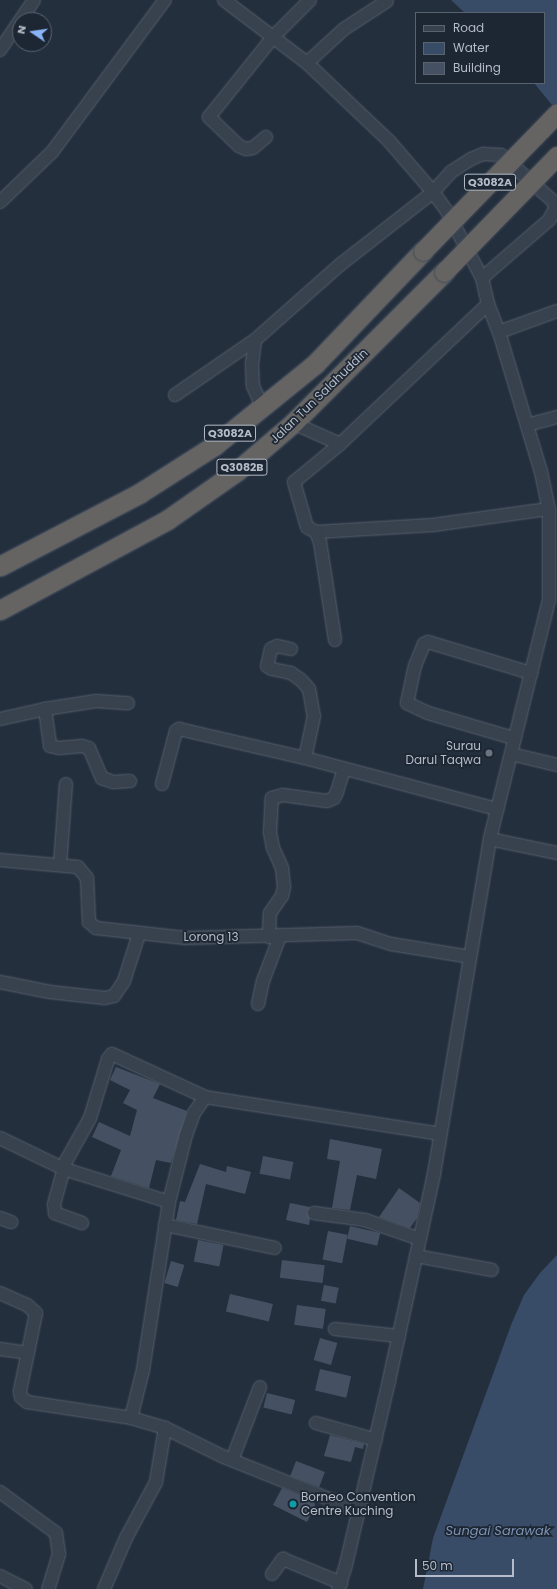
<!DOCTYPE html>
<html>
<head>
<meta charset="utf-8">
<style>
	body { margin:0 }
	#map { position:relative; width:557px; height:1589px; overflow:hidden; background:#242f3e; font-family:Poppins,sans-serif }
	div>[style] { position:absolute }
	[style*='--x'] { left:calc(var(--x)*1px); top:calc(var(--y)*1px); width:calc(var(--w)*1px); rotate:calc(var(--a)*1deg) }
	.water>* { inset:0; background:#394c67 }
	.building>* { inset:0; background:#455162; transform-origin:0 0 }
	.roads { filter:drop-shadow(0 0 1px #565f6c) drop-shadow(0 0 1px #565f6c) }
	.minor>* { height:12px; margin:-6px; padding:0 6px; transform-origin:6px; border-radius:6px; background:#38414e }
	.trunk>* { height:19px; margin:-9.5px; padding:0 9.5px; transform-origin:9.5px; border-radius:9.5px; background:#656462 }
	.bridges { filter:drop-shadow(0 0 1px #434c59) drop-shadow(0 0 1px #434c59) }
	.trunk-bridge>* { height:19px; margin:-9.5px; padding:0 9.5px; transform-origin:9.5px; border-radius:9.5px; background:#656462 }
	.dots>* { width:11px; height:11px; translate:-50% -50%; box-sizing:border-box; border:2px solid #1d2633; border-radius:50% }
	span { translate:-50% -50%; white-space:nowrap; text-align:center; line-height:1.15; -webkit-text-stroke:3.5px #1d2633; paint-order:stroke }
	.shield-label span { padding:1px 3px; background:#1d2633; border:1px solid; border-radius:3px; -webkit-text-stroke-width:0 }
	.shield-label { font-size:11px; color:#b4bcc9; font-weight:700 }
	.street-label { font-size:12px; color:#b4bcc9 }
	.poi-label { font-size:12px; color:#b4bcc9 }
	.right { translate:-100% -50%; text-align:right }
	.left { translate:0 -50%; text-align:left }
	.water-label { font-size:13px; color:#7c92b1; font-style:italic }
	.legend { position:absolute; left:415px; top:12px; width:130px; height:72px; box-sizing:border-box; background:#1d2633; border:1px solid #59626f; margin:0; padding:5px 7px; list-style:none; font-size:12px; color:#b4bcc9 }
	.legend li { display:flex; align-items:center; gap:8px; height:20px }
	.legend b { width:20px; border:1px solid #59626f }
	.north { position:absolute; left:12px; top:12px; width:40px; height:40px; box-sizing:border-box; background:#1d2633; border:1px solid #59626f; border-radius:50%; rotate:283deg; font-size:11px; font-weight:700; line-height:16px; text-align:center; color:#b4bcc9 }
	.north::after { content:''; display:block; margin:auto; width:14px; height:18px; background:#8ab4f8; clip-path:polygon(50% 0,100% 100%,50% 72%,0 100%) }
	.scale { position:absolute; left:415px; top:1559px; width:99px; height:18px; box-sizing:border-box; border:2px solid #b4bcc9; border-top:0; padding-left:5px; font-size:12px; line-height:14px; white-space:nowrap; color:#b4bcc9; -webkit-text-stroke:3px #1d2633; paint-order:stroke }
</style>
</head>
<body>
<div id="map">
	<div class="water">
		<div style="clip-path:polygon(451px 0,557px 0,557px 111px,534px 83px,544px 83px,544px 13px,465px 13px)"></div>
		<div style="clip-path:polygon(557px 1255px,557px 1589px,423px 1589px,433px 1538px,511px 1325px,524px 1295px,540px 1273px)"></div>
	</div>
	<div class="building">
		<div style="clip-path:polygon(116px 1067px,160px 1084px,153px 1098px,187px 1111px,171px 1163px,156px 1160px,149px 1188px,111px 1176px,121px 1150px,92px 1137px,99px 1122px,130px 1136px,137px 1110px,123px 1103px,130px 1090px,110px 1080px)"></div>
		<div style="clip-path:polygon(330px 1139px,382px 1149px,376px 1179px,357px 1175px,350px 1210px,332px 1208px,340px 1161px,327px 1159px)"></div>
		<div style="left:263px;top:1156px;width:31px;height:18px;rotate:11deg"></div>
		<div style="clip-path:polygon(200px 1164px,226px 1172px,227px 1166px,251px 1172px,245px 1194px,206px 1184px,197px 1224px,176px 1220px,180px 1201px,185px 1202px)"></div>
		<div style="clip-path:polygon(399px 1188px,420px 1203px,417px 1218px,410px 1228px,379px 1217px)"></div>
		<div style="clip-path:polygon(290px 1203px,310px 1207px,307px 1212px,310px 1219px,309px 1225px,286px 1220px)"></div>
		<div style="left:350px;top:1226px;width:31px;height:13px;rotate:13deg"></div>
		<div style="left:328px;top:1231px;width:20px;height:29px;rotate:11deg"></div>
		<div style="left:198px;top:1240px;width:26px;height:22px;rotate:11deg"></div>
		<div style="left:282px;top:1260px;width:43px;height:18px;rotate:7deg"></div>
		<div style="left:171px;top:1261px;width:14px;height:23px;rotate:17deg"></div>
		<div style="left:324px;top:1285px;width:15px;height:16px;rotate:11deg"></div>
		<div style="left:230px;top:1294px;width:44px;height:18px;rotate:13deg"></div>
		<div style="left:297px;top:1305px;width:29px;height:20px;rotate:8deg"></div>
		<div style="left:320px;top:1338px;width:18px;height:23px;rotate:16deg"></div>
		<div style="left:320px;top:1369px;width:32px;height:22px;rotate:13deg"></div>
		<div style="left:267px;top:1393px;width:29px;height:15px;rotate:14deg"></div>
		<div style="clip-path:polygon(330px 1435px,364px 1444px,363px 1449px,355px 1447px,351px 1462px,324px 1456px)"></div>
		<div style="left:296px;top:1461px;width:31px;height:16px;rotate:21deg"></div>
		<div style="clip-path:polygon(282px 1488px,314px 1501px,315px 1506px,307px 1522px,273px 1505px)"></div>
	</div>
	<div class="roads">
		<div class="minor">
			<div style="--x:0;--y:50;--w:60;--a:-55.8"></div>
			<div style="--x:307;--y:63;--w:50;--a:-42.6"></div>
			<div style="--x:344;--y:29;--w:51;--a:-33.1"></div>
			<div style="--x:266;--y:137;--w:17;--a:140"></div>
			<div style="--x:253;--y:148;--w:7;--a:172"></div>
			<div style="--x:246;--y:149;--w:8;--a:-157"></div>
			<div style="--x:239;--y:146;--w:42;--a:-136"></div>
			<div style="--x:209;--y:117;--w:102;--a:-51.3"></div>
			<div style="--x:273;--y:37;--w:52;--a:-45"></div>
			<div style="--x:0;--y:202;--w:72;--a:-43.9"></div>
			<div style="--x:52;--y:152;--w:189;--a:-53.4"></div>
			<div style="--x:482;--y:278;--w:89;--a:-40.9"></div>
			<div style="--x:549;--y:220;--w:13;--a:-61"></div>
			<div style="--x:555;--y:209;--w:7;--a:-98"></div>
			<div style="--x:554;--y:202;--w:71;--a:-138.4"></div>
			<div style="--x:501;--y:155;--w:18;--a:-177"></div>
			<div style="--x:483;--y:154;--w:13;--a:157"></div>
			<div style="--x:471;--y:159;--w:24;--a:147"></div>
			<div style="--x:451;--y:172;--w:27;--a:132"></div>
			<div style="--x:433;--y:192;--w:26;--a:54"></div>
			<div style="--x:448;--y:213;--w:73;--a:62.4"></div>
			<div style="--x:482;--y:278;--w:27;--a:77"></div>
			<div style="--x:499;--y:332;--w:62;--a:-19.9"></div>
			<div style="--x:255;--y:340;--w:23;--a:97"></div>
			<div style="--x:252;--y:363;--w:23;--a:88"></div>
			<div style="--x:253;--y:386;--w:24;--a:66"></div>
			<div style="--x:175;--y:395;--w:97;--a:-34.5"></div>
			<div style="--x:255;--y:340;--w:115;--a:-41.5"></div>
			<div style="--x:341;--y:264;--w:117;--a:-38"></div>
			<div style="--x:433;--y:192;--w:67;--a:-130.8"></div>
			<div style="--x:389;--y:141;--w:113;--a:-136.4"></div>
			<div style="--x:307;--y:63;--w:104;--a:-142.8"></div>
			<div style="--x:293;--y:423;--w:51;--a:24.1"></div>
			<div style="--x:340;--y:444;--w:204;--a:-43.4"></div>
			<div style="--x:488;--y:304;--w:30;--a:69"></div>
			<div style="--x:499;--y:332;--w:146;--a:73.3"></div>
			<div style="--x:541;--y:472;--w:38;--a:78"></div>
			<div style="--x:549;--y:509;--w:91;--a:90"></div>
			<div style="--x:549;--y:600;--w:246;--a:103.9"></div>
			<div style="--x:490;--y:839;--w:340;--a:99.5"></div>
			<div style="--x:434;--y:1174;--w:212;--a:102.3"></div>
			<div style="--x:389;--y:1381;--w:189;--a:103.2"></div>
			<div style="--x:346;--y:1565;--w:25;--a:108"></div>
			<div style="--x:527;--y:425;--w:31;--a:-15"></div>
			<div style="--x:316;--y:532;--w:117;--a:-3.4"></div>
			<div style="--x:433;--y:525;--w:117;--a:-7.9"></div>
			<div style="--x:335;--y:640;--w:99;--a:-98.7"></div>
			<div style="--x:320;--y:542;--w:11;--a:-112"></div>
			<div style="--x:316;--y:532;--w:10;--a:-151"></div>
			<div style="--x:307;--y:527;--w:47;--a:-106.1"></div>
			<div style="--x:294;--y:482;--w:60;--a:-39.6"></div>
			<div style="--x:291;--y:649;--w:14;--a:-168"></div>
			<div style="--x:277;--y:646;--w:7;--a:153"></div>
			<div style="--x:271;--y:649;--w:17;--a:103"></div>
			<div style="--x:267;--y:666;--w:6;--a:31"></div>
			<div style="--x:272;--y:669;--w:19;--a:12"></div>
			<div style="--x:291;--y:673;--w:12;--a:35"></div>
			<div style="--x:301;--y:680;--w:12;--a:48"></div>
			<div style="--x:309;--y:689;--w:27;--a:80"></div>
			<div style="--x:314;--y:716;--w:43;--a:102.1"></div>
			<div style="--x:45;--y:709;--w:37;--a:82"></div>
			<div style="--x:50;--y:746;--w:9;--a:13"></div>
			<div style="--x:59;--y:748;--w:23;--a:-5"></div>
			<div style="--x:82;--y:746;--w:7;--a:16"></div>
			<div style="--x:89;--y:748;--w:33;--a:67"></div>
			<div style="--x:102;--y:778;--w:12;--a:20"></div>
			<div style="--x:113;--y:782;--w:17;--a:-3"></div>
			<div style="--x:0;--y:719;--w:46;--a:-12.5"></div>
			<div style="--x:45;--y:709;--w:52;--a:-8.9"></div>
			<div style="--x:96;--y:701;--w:32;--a:4"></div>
			<div style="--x:513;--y:738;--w:89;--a:-163.6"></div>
			<div style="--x:428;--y:713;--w:23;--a:-155"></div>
			<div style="--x:407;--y:703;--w:38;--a:-78"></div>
			<div style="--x:415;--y:666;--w:24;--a:-68"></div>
			<div style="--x:424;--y:644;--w:4;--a:-27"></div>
			<div style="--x:428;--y:642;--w:108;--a:16.8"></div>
			<div style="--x:511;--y:754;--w:47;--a:13.4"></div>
			<div style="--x:162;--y:784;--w:55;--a:-75.2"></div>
			<div style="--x:176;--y:731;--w:4;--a:-34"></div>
			<div style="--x:179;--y:729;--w:129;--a:13"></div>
			<div style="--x:305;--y:758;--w:199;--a:14.9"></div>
			<div style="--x:490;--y:839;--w:68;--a:11.8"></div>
			<div style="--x:0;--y:860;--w:78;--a:5.1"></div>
			<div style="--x:78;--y:867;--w:14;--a:51"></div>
			<div style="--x:87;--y:878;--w:44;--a:87.4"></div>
			<div style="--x:89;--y:922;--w:9;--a:41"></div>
			<div style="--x:96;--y:928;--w:90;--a:6.4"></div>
			<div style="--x:185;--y:938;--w:172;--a:-1.7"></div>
			<div style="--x:357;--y:933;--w:36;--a:18"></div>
			<div style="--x:391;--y:944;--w:80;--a:9.3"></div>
			<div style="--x:60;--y:865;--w:81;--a:-85.8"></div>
			<div style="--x:269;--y:937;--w:24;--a:-88"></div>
			<div style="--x:270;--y:913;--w:21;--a:-55"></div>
			<div style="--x:282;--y:896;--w:9;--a:-77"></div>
			<div style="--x:284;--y:887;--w:19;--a:-96"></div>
			<div style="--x:282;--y:868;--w:22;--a:-114"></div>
			<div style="--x:273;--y:848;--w:16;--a:-101"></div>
			<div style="--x:270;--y:832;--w:34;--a:-87"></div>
			<div style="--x:272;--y:798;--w:11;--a:-15"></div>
			<div style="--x:283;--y:795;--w:44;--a:7.8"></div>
			<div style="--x:327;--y:801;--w:8;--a:-23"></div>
			<div style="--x:334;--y:798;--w:7;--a:-63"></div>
			<div style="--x:337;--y:792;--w:24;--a:-73"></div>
			<div style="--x:0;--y:982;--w:51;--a:11.3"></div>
			<div style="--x:50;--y:992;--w:55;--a:6.2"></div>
			<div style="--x:105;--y:998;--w:9;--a:-13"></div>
			<div style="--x:114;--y:996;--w:18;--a:-56"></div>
			<div style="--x:124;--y:981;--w:49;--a:-72.3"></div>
			<div style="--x:258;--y:1004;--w:24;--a:-78"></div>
			<div style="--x:263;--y:981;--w:48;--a:-69.3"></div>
			<div style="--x:0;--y:1138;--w:71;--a:25.8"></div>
			<div style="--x:64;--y:1169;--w:110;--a:17.4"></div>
			<div style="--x:314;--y:1213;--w:51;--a:7.8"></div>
			<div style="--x:365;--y:1220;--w:58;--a:19.1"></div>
			<div style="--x:0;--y:1218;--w:12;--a:20"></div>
			<div style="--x:82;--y:1223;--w:29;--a:-160"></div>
			<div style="--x:55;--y:1213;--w:9;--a:-96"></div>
			<div style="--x:54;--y:1204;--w:45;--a:-74.4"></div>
			<div style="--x:66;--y:1161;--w:49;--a:-60.8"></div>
			<div style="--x:90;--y:1118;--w:62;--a:-73"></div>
			<div style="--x:108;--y:1059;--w:6;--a:-51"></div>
			<div style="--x:112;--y:1054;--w:102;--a:24.8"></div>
			<div style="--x:205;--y:1097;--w:238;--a:8.9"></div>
			<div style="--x:165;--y:1225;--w:112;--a:11.8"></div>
			<div style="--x:416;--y:1256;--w:77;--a:10.4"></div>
			<div style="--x:0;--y:1293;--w:30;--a:24"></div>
			<div style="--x:27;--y:1305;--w:12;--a:42"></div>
			<div style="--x:36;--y:1313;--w:80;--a:101.6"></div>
			<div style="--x:20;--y:1391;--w:6;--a:81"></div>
			<div style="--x:21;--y:1397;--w:8;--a:40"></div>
			<div style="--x:27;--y:1402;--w:105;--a:8.7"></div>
			<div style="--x:131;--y:1418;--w:49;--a:-76"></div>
			<div style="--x:143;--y:1370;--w:170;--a:-81.2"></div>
			<div style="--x:169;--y:1202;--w:69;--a:-75.8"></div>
			<div style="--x:186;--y:1135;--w:23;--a:-70"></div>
			<div style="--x:194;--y:1113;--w:19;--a:-55"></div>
			<div style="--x:335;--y:1329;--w:64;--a:6.2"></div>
			<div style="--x:0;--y:1349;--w:28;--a:8"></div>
			<div style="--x:131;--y:1418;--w:35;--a:16"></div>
			<div style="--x:165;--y:1428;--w:66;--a:26.2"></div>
			<div style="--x:224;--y:1457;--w:145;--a:21.8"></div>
			<div style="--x:316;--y:1423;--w:62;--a:15.8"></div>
			<div style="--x:232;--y:1460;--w:78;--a:-69"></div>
			<div style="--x:0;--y:1492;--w:69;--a:36.2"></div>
			<div style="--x:56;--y:1533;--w:21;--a:82"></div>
			<div style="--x:59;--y:1554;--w:37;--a:107"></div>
			<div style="--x:272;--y:1574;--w:19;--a:-54"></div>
			<div style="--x:283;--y:1559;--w:63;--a:22.5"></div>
			<div style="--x:0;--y:1576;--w:29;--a:27"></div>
			<div style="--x:104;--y:1589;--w:56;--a:-66.7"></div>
			<div style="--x:126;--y:1538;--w:64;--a:-61.8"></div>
			<div style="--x:156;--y:1482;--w:55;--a:-80.5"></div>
		</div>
		<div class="trunk">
			<div style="--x:0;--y:566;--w:158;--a:-27.5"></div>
			<div style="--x:140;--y:493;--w:89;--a:-32.6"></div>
			<div style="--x:215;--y:445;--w:129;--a:-39"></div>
			<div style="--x:315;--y:364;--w:156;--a:-46.3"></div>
			<div style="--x:0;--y:610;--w:190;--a:-28.3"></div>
			<div style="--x:167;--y:520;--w:85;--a:-35"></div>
			<div style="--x:237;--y:471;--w:74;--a:-40.6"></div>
			<div style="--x:293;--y:423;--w:214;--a:-45"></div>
		</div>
	</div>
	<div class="bridges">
		<div class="trunk-bridge">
			<div style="--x:423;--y:251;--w:192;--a:-45.8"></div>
			<div style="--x:444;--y:272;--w:162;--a:-45.8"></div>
		</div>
	</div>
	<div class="dots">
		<div style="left:489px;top:753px;background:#6b7280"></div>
		<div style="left:293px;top:1504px;background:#0f9aa8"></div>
	</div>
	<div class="shield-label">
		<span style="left:490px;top:182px">Q3082A</span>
		<span style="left:230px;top:433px">Q3082A</span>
		<span style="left:242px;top:467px">Q3082B</span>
	</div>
	<div class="street-label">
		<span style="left:319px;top:396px;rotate:-44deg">Jalan Tun Salahuddin</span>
		<span style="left:211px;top:937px">Lorong 13</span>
	</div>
	<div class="poi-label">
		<span class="right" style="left:481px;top:753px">Surau<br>Darul Taqwa</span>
		<span class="left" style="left:301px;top:1504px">Borneo Convention<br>Centre Kuching</span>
	</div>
	<div class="water-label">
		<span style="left:498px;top:1531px">Sungai Sarawak</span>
	</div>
	<ul class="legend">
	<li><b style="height:5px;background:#38414e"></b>Road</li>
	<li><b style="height:11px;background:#394c67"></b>Water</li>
	<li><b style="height:11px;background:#455162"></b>Building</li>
	</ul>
	<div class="north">N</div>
	<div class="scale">50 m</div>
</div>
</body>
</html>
